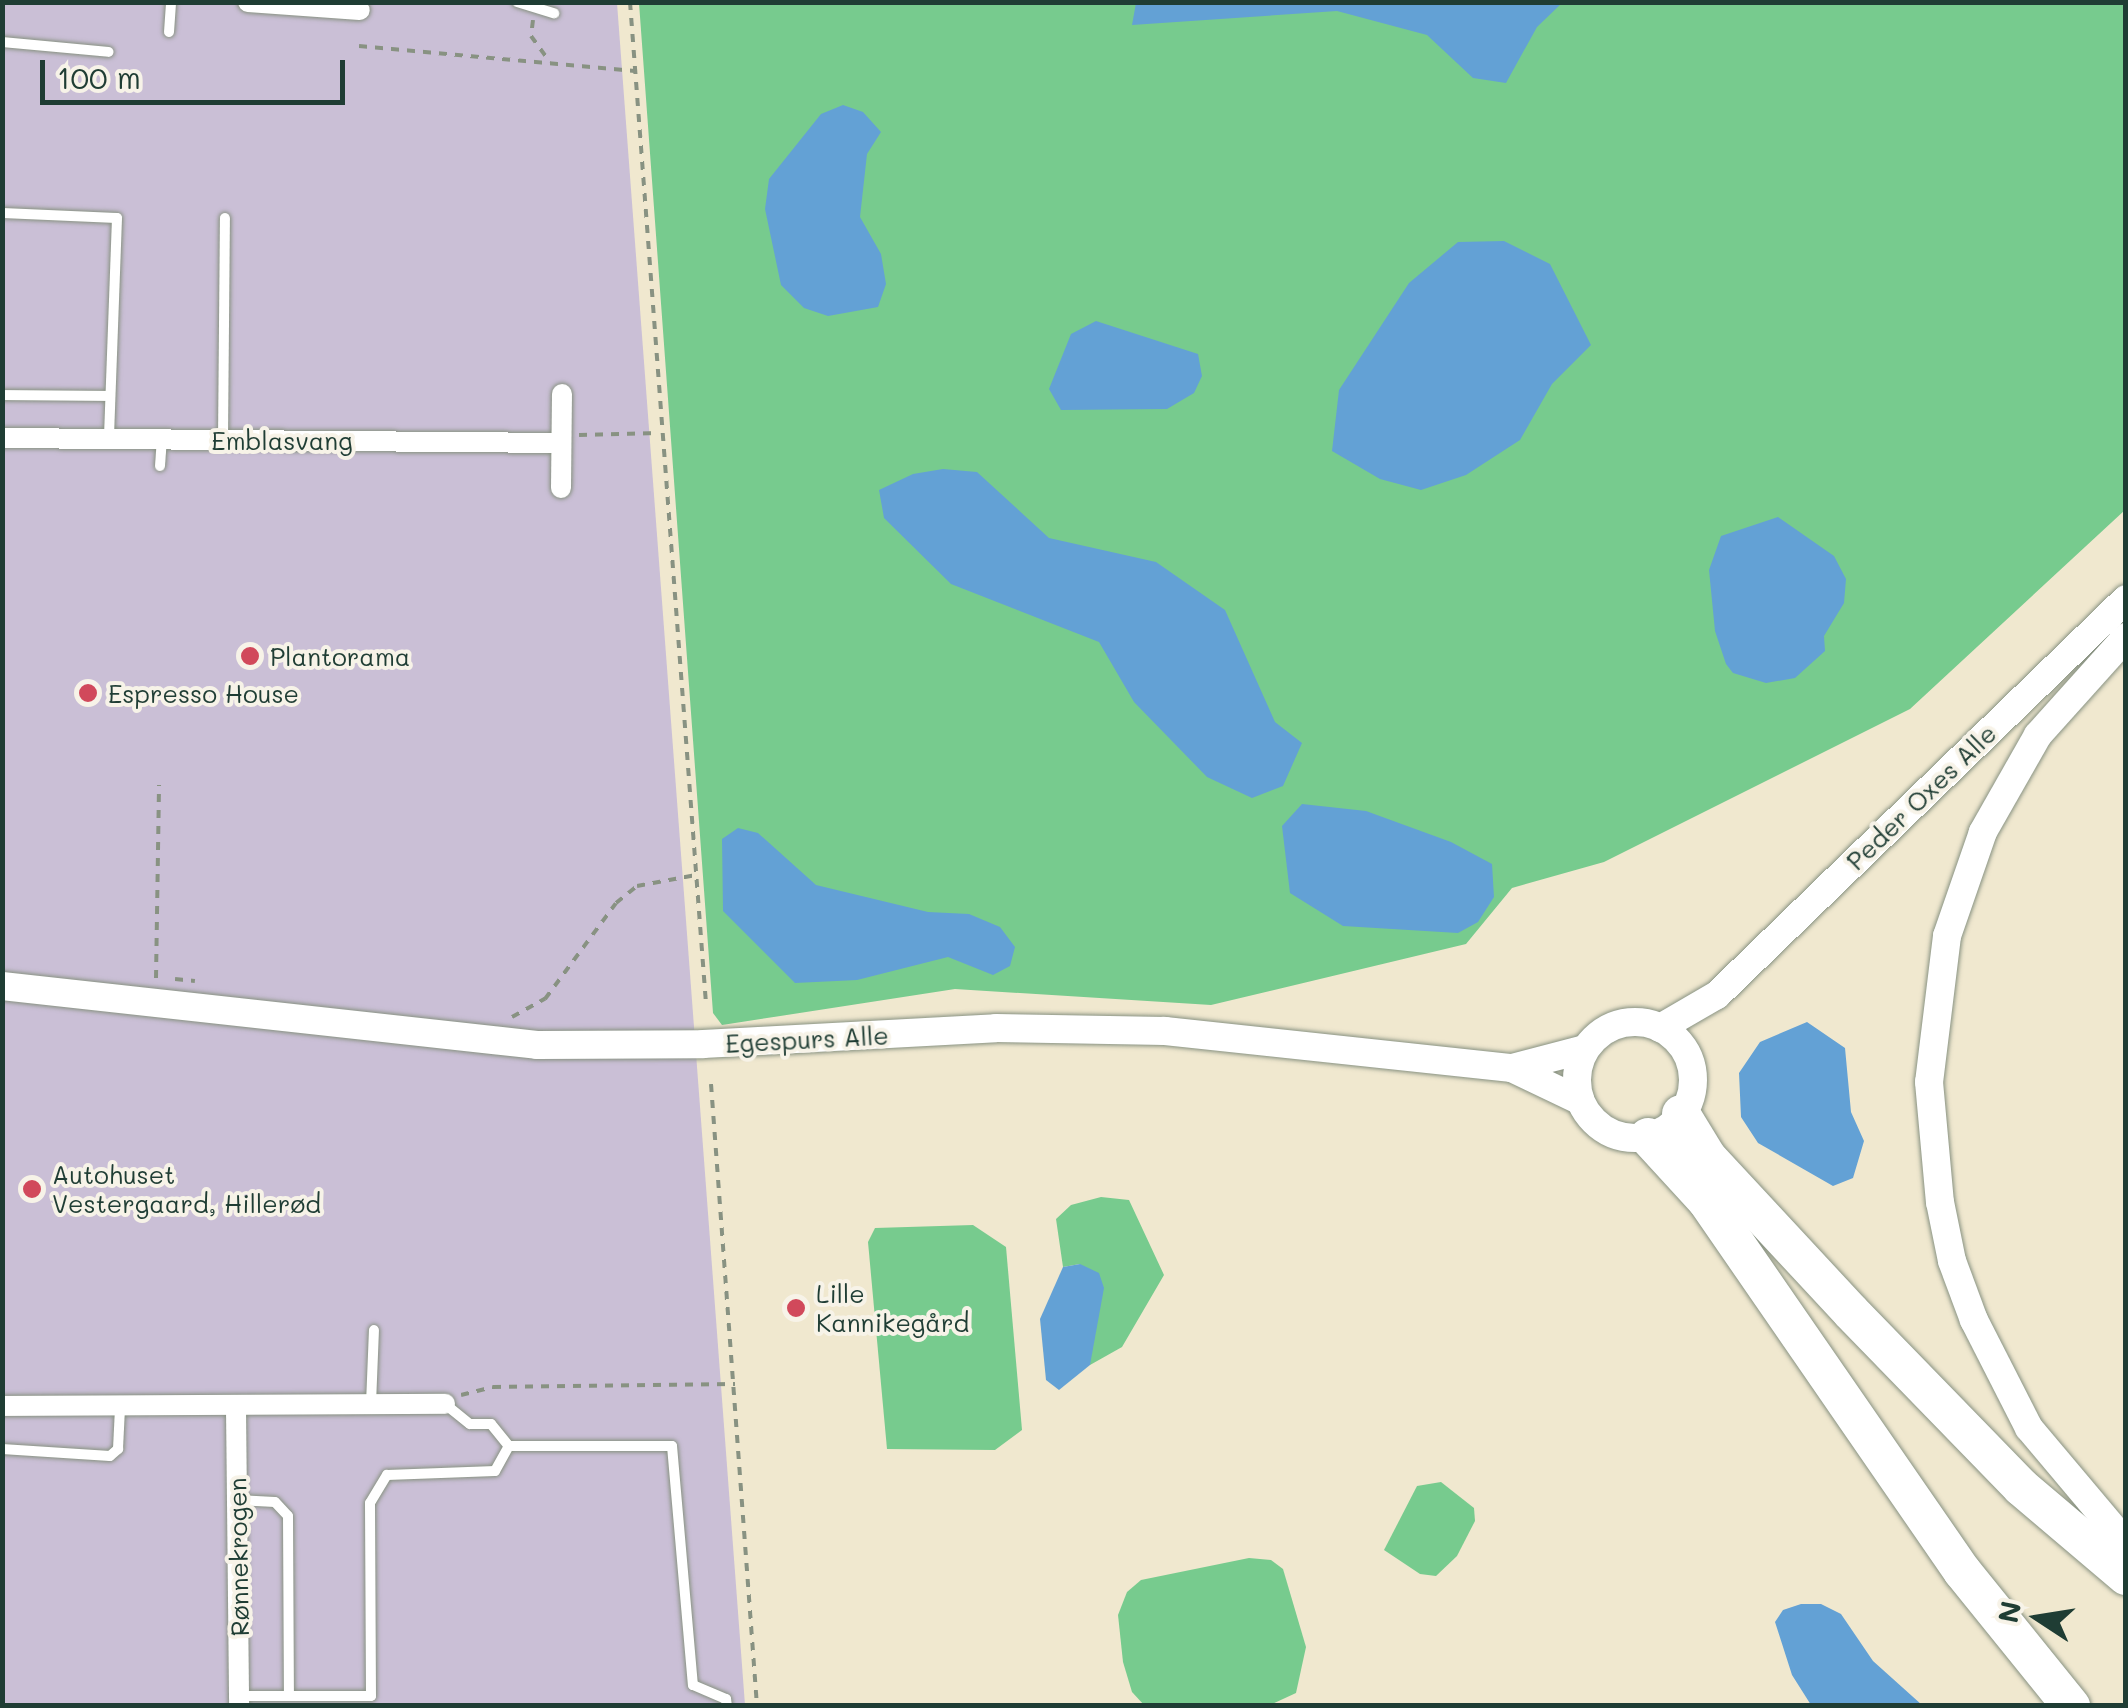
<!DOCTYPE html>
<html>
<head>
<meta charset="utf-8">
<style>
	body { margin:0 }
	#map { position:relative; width:2128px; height:1708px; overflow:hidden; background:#f0e8cf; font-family:Mali,sans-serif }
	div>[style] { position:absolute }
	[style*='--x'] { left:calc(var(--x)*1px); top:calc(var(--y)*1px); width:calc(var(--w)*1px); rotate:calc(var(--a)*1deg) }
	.industrial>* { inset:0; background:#cabfd6 }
	.green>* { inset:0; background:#77cb8e }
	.water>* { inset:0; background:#63a1d5 }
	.path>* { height:4px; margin-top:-2px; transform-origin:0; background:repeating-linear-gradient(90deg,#889282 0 8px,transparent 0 16px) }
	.roads { filter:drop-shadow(0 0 2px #889282) drop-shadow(0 0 2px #889282) }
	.lane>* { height:10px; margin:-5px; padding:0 5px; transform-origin:5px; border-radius:5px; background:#fff }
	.street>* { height:20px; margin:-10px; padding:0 10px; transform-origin:10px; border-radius:10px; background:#fff }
	.secondary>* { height:28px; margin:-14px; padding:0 14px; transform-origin:14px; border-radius:14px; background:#fff }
	.secondary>.ring { margin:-14px; padding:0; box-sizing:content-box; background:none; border:28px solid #fff; border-radius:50% }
	.highway>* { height:38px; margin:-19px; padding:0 19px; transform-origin:19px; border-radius:19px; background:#fff }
	.dots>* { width:28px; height:28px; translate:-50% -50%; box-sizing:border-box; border:5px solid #f7f3e8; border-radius:50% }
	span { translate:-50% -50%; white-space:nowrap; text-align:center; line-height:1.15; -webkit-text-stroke:8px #f7f3e8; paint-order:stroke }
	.street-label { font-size:25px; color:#1f3d34 }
	.poi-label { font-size:25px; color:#1f3d34 }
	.left { translate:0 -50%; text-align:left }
	.frame { position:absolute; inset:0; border:5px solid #1f3d34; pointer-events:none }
	.north { position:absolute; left:1988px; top:1568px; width:100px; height:100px; -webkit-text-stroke:8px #f7f3e8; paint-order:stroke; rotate:282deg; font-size:28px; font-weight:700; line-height:40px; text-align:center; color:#1f3d34 }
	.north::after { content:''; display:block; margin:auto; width:35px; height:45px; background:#1f3d34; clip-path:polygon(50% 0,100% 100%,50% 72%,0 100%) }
	.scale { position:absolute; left:40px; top:60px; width:305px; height:45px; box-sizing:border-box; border:5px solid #1f3d34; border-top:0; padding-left:12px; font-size:30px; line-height:35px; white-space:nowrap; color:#1f3d34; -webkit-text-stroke:8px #f7f3e8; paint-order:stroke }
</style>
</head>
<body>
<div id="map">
	<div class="industrial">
		<div style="clip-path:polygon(3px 3px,617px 3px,745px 1705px,3px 1706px)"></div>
	</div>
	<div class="green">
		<div style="clip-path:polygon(639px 3px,2125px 3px,2125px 510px,1910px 709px,1604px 862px,1512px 888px,1466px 944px,1211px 1005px,955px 989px,722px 1025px,713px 1013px)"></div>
		<div style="clip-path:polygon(1101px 1197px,1129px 1200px,1164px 1275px,1122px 1347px,1090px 1365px,1080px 1264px,1063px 1267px,1056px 1219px,1071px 1205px)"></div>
		<div style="clip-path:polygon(973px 1225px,1006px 1247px,1022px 1430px,995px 1450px,887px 1449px,868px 1242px,875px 1228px)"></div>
		<div style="clip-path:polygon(1441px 1482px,1474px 1508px,1475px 1521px,1457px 1556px,1436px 1576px,1420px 1574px,1384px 1550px,1417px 1486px)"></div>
		<div style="clip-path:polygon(1249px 1558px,1271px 1560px,1283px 1569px,1306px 1647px,1296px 1693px,1270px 1705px,1144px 1705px,1132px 1692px,1123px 1662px,1118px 1615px,1127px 1592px,1141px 1580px)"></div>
	</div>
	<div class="water">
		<div style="clip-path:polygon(1423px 3px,1562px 3px,1537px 27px,1506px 83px,1473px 78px,1427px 35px,1337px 11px,1132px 25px,1136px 3px)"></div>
		<div style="clip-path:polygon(843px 105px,863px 112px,881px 132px,867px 154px,860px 217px,881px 254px,886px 284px,878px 307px,828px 316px,804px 308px,781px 285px,765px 209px,769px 179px,821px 114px)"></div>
		<div style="clip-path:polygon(1504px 241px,1550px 264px,1591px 345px,1552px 384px,1520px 440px,1466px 475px,1421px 490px,1380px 479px,1332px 451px,1339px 390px,1409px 283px,1458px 242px)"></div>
		<div style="clip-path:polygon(1096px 321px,1198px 354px,1202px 376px,1194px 393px,1167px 409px,1061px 410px,1049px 389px,1071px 334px)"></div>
		<div style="clip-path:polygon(943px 469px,977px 472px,1049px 538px,1156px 562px,1225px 610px,1275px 722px,1302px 743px,1283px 786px,1252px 798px,1207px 777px,1134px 702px,1099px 642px,951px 584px,884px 518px,879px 490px,913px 474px)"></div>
		<div style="clip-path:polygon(1778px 517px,1834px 556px,1846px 579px,1844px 603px,1824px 636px,1825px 651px,1795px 678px,1766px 683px,1733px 673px,1726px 664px,1715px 631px,1709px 570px,1721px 536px)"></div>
		<div style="clip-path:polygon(1302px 804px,1366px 811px,1451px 842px,1492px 864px,1494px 897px,1478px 922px,1458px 933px,1343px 926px,1290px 893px,1282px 826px)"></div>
		<div style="clip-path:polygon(738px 828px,758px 833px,816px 885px,928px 912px,969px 914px,1000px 927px,1015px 947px,1010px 966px,993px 975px,948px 957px,857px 980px,795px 983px,723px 911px,722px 839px)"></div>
		<div style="clip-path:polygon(1807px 1022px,1845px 1048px,1851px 1112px,1864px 1141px,1853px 1178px,1833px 1186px,1758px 1143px,1741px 1117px,1739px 1073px,1760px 1042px)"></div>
		<div style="clip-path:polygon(1080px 1264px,1099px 1273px,1104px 1288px,1090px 1365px,1059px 1390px,1046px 1380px,1040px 1319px,1063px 1267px)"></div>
		<div style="clip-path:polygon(1801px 1604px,1821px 1604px,1841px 1614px,1873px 1661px,1922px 1705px,1811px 1705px,1792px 1675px,1775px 1622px,1783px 1610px)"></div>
	</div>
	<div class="path">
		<div style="--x:630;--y:2;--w:1005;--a:85.66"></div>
		<div style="--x:533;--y:20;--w:16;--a:97"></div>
		<div style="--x:531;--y:36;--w:32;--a:54"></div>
		<div style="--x:359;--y:46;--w:277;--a:5.2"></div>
		<div style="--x:579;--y:435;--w:80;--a:-1.4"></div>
		<div style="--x:156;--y:978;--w:193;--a:-89.1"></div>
		<div style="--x:175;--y:979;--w:20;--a:6"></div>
		<div style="--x:512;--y:1017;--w:38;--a:-29"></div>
		<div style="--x:545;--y:999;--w:119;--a:-53.5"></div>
		<div style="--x:616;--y:903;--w:27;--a:-39"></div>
		<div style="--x:637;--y:886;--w:60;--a:-10.6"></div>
		<div style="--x:711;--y:1084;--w:624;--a:85.77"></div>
		<div style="--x:461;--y:1395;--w:33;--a:-14"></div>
		<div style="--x:493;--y:1387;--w:242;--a:-0.7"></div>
	</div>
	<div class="roads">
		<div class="lane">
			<div style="--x:517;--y:2;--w:39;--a:17"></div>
			<div style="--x:169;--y:32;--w:30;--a:-86"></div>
			<div style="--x:2;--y:42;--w:107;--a:5.3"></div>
			<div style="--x:2;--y:213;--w:115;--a:2.5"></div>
			<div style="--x:117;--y:218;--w:221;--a:92.1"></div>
			<div style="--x:2;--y:395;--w:108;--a:0.5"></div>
			<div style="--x:223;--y:439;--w:221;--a:-89.5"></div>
			<div style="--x:160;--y:466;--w:26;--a:-86"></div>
			<div style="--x:371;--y:1404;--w:74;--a:-87.7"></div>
			<div style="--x:445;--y:1404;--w:32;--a:39"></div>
			<div style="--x:470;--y:1424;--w:21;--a:0"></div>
			<div style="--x:491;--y:1424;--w:28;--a:51"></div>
			<div style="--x:509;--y:1446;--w:163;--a:0"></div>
			<div style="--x:672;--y:1446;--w:240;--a:85"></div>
			<div style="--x:693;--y:1685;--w:36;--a:23"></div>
			<div style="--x:726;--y:1699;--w:7;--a:82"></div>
			<div style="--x:2;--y:1449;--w:108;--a:3.7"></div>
			<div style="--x:110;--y:1456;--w:11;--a:-41"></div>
			<div style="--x:118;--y:1449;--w:41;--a:-87.2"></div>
			<div style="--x:237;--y:1500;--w:38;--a:3"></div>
			<div style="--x:275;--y:1502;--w:19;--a:47"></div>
			<div style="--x:288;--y:1516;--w:180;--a:89.7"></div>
			<div style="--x:289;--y:1696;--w:50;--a:180"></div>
			<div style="--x:289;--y:1696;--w:82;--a:0"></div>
			<div style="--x:371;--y:1696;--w:193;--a:-90.3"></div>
			<div style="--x:370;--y:1503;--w:33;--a:-59"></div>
			<div style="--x:387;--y:1475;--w:108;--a:-2.1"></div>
			<div style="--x:495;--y:1471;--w:29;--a:-61"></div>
		</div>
		<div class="street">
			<div style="--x:248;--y:2;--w:112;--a:4.1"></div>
			<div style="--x:2;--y:438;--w:559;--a:0.51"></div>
			<div style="--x:561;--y:488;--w:94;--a:-89.4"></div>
			<div style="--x:2;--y:1406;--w:443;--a:-0.3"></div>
			<div style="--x:236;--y:1408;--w:298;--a:89.4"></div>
		</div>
		<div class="secondary">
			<div style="--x:2126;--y:637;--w:132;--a:131.9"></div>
			<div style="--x:2038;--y:735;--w:112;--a:119.6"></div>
			<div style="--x:1983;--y:832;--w:110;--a:109.1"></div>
			<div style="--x:1947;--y:936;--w:147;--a:97"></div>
			<div style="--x:1929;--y:1082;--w:121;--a:84.8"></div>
			<div style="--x:1940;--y:1202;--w:60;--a:78.5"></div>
			<div style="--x:1952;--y:1261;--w:63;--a:69.6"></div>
			<div style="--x:1974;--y:1320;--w:121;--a:63"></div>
			<div style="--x:2029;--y:1428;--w:150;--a:49.9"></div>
			<div style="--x:2;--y:986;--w:538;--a:6.29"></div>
			<div style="--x:537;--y:1045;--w:166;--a:-0.3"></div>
			<div style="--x:703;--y:1044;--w:293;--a:-3.1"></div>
			<div style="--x:996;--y:1028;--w:169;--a:1"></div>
			<div style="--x:1165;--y:1031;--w:349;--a:6.1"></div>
			<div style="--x:1512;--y:1068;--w:76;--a:25.6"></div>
			<div class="ring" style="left:1577px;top:1022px;width:88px;height:88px"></div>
			<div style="--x:1660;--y:1028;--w:66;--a:-30.1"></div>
			<div style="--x:1717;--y:995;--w:569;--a:-44.07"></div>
			<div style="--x:1512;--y:1068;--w:75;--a:-14.6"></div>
		</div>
		<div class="highway">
			<div style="--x:1681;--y:1114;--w:52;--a:58.5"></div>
			<div style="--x:1708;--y:1158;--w:210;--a:47.1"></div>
			<div style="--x:1851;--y:1312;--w:244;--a:45.8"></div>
			<div style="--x:2021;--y:1487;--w:138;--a:40.3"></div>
			<div style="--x:1648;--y:1137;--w:86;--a:47.4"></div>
			<div style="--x:1706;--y:1200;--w:451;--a:55.4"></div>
			<div style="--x:1962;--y:1571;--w:174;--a:51.1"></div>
		</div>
	</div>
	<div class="dots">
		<div style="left:250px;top:656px;background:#d1495b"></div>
		<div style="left:88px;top:693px;background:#d1495b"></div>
		<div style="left:32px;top:1189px;background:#d1495b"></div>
		<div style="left:796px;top:1308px;background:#d1495b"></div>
	</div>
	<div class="street-label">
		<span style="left:282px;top:440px">Emblasvang</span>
		<span style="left:1921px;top:797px;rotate:-44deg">Peder Oxes Alle</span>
		<span style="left:807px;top:1039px;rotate:-3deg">Egespurs Alle</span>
		<span style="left:238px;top:1557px;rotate:-91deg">Rønnekrogen</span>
	</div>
	<div class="poi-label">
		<span class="left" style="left:270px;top:656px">Plantorama</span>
		<span class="left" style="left:108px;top:693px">Espresso House</span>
		<span class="left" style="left:52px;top:1189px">Autohuset<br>Vestergaard, Hillerød</span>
		<span class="left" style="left:816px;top:1308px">Lille<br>Kannikegård</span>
	</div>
	<div class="frame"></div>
	<div class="north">N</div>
	<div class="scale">100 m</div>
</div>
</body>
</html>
